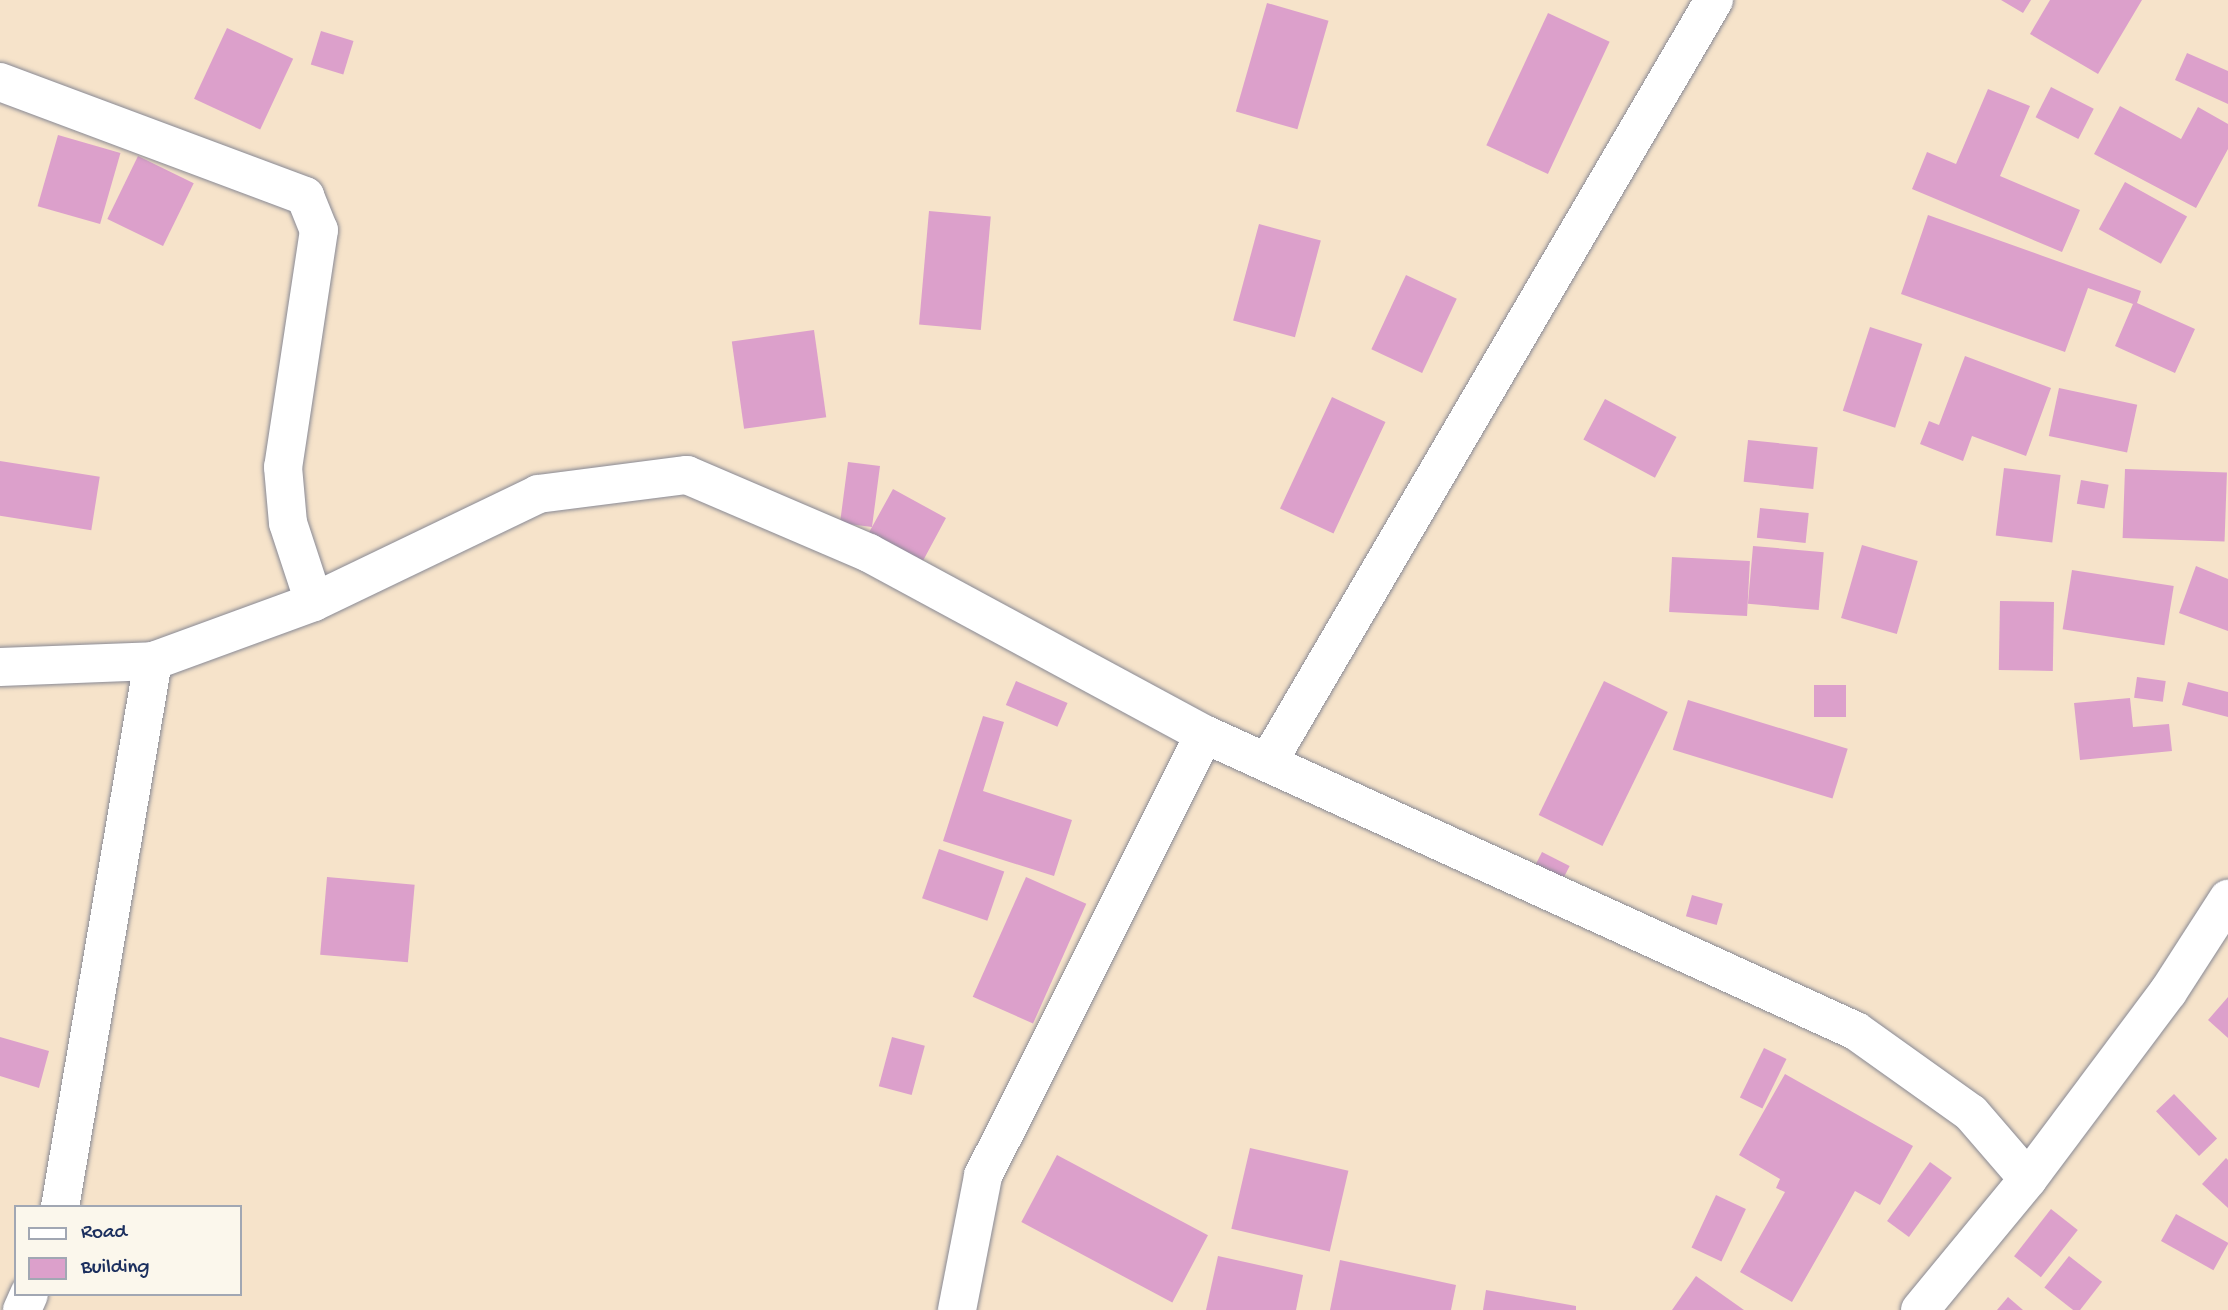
<!DOCTYPE html>
<html>
<head>
<meta charset="utf-8">
<style>
	body { margin:0 }
	#map { position:relative; width:2228px; height:1310px; overflow:hidden; background:#f6e3ca; font-family:"Gochi Hand",sans-serif }
	div>[style] { position:absolute }
	[style*='--x'] { left:calc(var(--x)*1px); top:calc(var(--y)*1px); width:calc(var(--w)*1px); rotate:calc(var(--a)*1deg) }
	.building>* { inset:0; background:#dca0cb; transform-origin:0 0 }
	.roads { filter:drop-shadow(0 0 2px #888994) drop-shadow(0 0 2px #888994) }
	.street>* { height:38px; margin:-19px; padding:0 19px; transform-origin:19px; border-radius:19px; background:#fff }
	.secondary>* { height:38px; margin:-19px; padding:0 19px; transform-origin:19px; border-radius:19px; background:#fff }
	span { translate:-50% -50%; white-space:nowrap; text-align:center; line-height:1.15; -webkit-text-stroke:6px #fbf7ec; paint-order:stroke }
	.legend { position:absolute; left:14px; top:1205px; width:228px; height:91px; box-sizing:border-box; background:#fbf7ec; border:2px solid #a1a7b3; margin:0; padding:9px 12px; list-style:none; font-size:21px; color:#1b2f5e }
	.legend li { display:flex; align-items:center; gap:14px; height:35px }
	.legend b { width:35px; border:2px solid #a1a7b3 }
</style>
</head>
<body>
<div id="map">
	<div class="building">
		<div style="clip-path:polygon(2001px 0,2031px 0,2023px 13px)"></div>
		<div style="clip-path:polygon(2050px 0,2142px 0,2098px 74px,2030px 34px)"></div>
		<div style="left:1267px;top:3px;width:64px;height:113px;rotate:16deg"></div>
		<div style="left:1548px;top:13px;width:68px;height:146px;rotate:25deg"></div>
		<div style="left:227px;top:28px;width:73px;height:78px;rotate:25deg"></div>
		<div style="left:321px;top:31px;width:34px;height:35px;rotate:17deg"></div>
		<div style="clip-path:polygon(2187px 53px,2228px 71px,2228px 104px,2175px 80px)"></div>
		<div style="left:2051px;top:87px;width:48px;height:34px;rotate:27deg"></div>
		<div style="clip-path:polygon(1988px 89px,2030px 106px,2000px 176px,2080px 210px,2062px 252px,1912px 189px,1927px 152px,1956px 164px)"></div>
		<div style="clip-path:polygon(2120px 106px,2181px 139px,2198px 107px,2228px 124px,2228px 149px,2196px 208px,2094px 154px)"></div>
		<div style="left:58px;top:135px;width:65px;height:74px;rotate:16deg"></div>
		<div style="left:138px;top:156px;width:62px;height:70px;rotate:26deg"></div>
		<div style="left:2125px;top:182px;width:71px;height:54px;rotate:29deg"></div>
		<div style="left:929px;top:211px;width:62px;height:114px;rotate:5deg"></div>
		<div style="clip-path:polygon(1928px 215px,2141px 291px,2137px 303px,2195px 329px,2175px 373px,2115px 346px,2133px 304px,2088px 288px,2065px 352px,1901px 294px)"></div>
		<div style="left:1259px;top:224px;width:64px;height:100px;rotate:15deg"></div>
		<div style="left:1406px;top:275px;width:56px;height:82px;rotate:25deg"></div>
		<div style="left:1870px;top:327px;width:55px;height:88px;rotate:18deg"></div>
		<div style="left:814px;top:330px;width:88px;height:83px;rotate:82deg"></div>
		<div style="clip-path:polygon(1965px 356px,2051px 388px,2026px 456px,1972px 436px,1963px 461px,1920px 444px,1929px 421px,1939px 425px)"></div>
		<div style="left:2059px;top:388px;width:80px;height:49px;rotate:12deg"></div>
		<div style="left:1332px;top:397px;width:59px;height:123px;rotate:25deg"></div>
		<div style="left:1605px;top:399px;width:81px;height:46px;rotate:28deg"></div>
		<div style="left:1748px;top:440px;width:70px;height:42px;rotate:6deg"></div>
		<div style="left:0;top:461px;width:101px;height:54px;rotate:9deg"></div>
		<div style="clip-path:polygon(848px 462px,880px 466px,872px 527px,893px 489px,946px 518px,918px 570px,865px 540px,872px 527px,840px 523px)"></div>
		<div style="left:2004px;top:468px;width:57px;height:68px;rotate:7deg"></div>
		<div style="left:2125px;top:469px;width:102px;height:69px;rotate:2deg"></div>
		<div style="left:2081px;top:480px;width:28px;height:24px;rotate:10deg"></div>
		<div style="left:1760px;top:508px;width:49px;height:30px;rotate:6deg"></div>
		<div style="left:1862px;top:545px;width:58px;height:76px;rotate:16deg"></div>
		<div style="left:1753px;top:546px;width:71px;height:58px;rotate:5deg"></div>
		<div style="left:1672px;top:557px;width:78px;height:55px;rotate:3deg"></div>
		<div style="clip-path:polygon(2196px 566px,2228px 579px,2228px 631px,2179px 613px)"></div>
		<div style="left:2072px;top:570px;width:103px;height:60px;rotate:9deg"></div>
		<div style="left:2000px;top:601px;width:54px;height:69px;rotate:1deg"></div>
		<div style="left:2137px;top:677px;width:29px;height:21px;rotate:8deg"></div>
		<div style="left:1016px;top:681px;width:56px;height:26px;rotate:23deg"></div>
		<div style="left:1604px;top:681px;width:71px;height:149px;rotate:26deg"></div>
		<div style="clip-path:polygon(2188px 682px,2228px 692px,2228px 717px,2182px 705px)"></div>
		<div style="left:1814px;top:685px;width:32px;height:32px"></div>
		<div style="clip-path:polygon(2130px 698px,2133px 727px,2169px 724px,2172px 751px,2080px 760px,2074px 703px)"></div>
		<div style="left:1688px;top:700px;width:167px;height:52px;rotate:17deg"></div>
		<div style="clip-path:polygon(983px 716px,1004px 722px,983px 791px,1072px 820px,1054px 876px,943px 841px)"></div>
		<div style="left:939px;top:849px;width:69px;height:52px;rotate:19deg"></div>
		<div style="left:1542px;top:852px;width:31px;height:23px;rotate:27deg"></div>
		<div style="left:327px;top:877px;width:88px;height:78px;rotate:5deg"></div>
		<div style="left:1026px;top:877px;width:66px;height:131px;rotate:24deg"></div>
		<div style="left:1692px;top:895px;width:32px;height:22px;rotate:16deg"></div>
		<div style="clip-path:polygon(2228px 997px,2228px 1038px,2208px 1020px)"></div>
		<div style="clip-path:polygon(0 1037px,49px 1051px,39px 1088px,0 1076px)"></div>
		<div style="left:892px;top:1037px;width:34px;height:51px;rotate:15deg"></div>
		<div style="left:1764px;top:1048px;width:25px;height:55px;rotate:26deg"></div>
		<div style="clip-path:polygon(1785px 1074px,1913px 1146px,1880px 1205px,1855px 1191px,1792px 1302px,1740px 1272px,1785px 1192px,1776px 1188px,1780px 1179px,1739px 1155px)"></div>
		<div style="left:2174px;top:1094px;width:62px;height:25px;rotate:46deg"></div>
		<div style="left:1250px;top:1148px;width:101px;height:83px;rotate:13deg"></div>
		<div style="left:1057px;top:1155px;width:171px;height:76px;rotate:28deg"></div>
		<div style="clip-path:polygon(2226px 1158px,2228px 1160px,2228px 1208px,2202px 1184px)"></div>
		<div style="left:1930px;top:1162px;width:27px;height:73px;rotate:36deg"></div>
		<div style="left:1716px;top:1195px;width:33px;height:58px;rotate:25deg"></div>
		<div style="left:2051px;top:1209px;width:34px;height:60px;rotate:38deg"></div>
		<div style="left:2176px;top:1214px;width:60px;height:31px;rotate:29deg"></div>
		<div style="clip-path:polygon(1218px 1256px,1303px 1275px,1296px 1310px,1206px 1310px)"></div>
		<div style="left:2069px;top:1256px;width:42px;height:40px;rotate:38deg"></div>
		<div style="clip-path:polygon(1340px 1260px,1456px 1285px,1451px 1310px,1330px 1310px)"></div>
		<div style="clip-path:polygon(1696px 1276px,1744px 1310px,1672px 1310px)"></div>
		<div style="clip-path:polygon(1486px 1290px,1576px 1306px,1576px 1310px,1483px 1310px)"></div>
		<div style="clip-path:polygon(2008px 1297px,2023px 1310px,1997px 1310px)"></div>
	</div>
	<div class="roads">
		<div class="street">
			<div style="--x:0;--y:82;--w:326;--a:20.5"></div>
			<div style="--x:305;--y:196;--w:37;--a:68"></div>
			<div style="--x:319;--y:230;--w:240;--a:98.6"></div>
			<div style="--x:283;--y:467;--w:56;--a:84.9"></div>
			<div style="--x:288;--y:523;--w:83;--a:71.8"></div>
			<div style="--x:0;--y:667;--w:153;--a:-2.2"></div>
			<div style="--x:153;--y:661;--w:171;--a:-20.1"></div>
			<div style="--x:314;--y:602;--w:249;--a:-25.7"></div>
			<div style="--x:538;--y:494;--w:150;--a:-7.3"></div>
			<div style="--x:687;--y:475;--w:198;--a:23.2"></div>
			<div style="--x:869;--y:553;--w:381;--a:28.4"></div>
			<div style="--x:1204;--y:734;--w:716;--a:24.49"></div>
			<div style="--x:1856;--y:1031;--w:141;--a:35.5"></div>
			<div style="--x:1971;--y:1113;--w:87;--a:49.2"></div>
			<div style="--x:1268;--y:762;--w:883;--a:-59.66"></div>
			<div style="--x:60;--y:1207;--w:554;--a:-80.33"></div>
			<div style="--x:22;--y:1310;--w:17;--a:-66"></div>
			<div style="--x:957;--y:1310;--w:136;--a:-79"></div>
			<div style="--x:983;--y:1176;--w:494;--a:-63.4"></div>
		</div>
		<div class="secondary">
			<div style="--x:1920;--y:1310;--w:170;--a:-50.5"></div>
			<div style="--x:2028;--y:1179;--w:234;--a:-53.2"></div>
			<div style="--x:2168;--y:992;--w:111;--a:-57.2"></div>
		</div>
	</div>
	<ul class="legend">
	<li><b style="height:9px;background:#fff"></b>Road</li>
	<li><b style="height:19px;background:#dca0cb"></b>Building</li>
	</ul>
</div>
</body>
</html>
